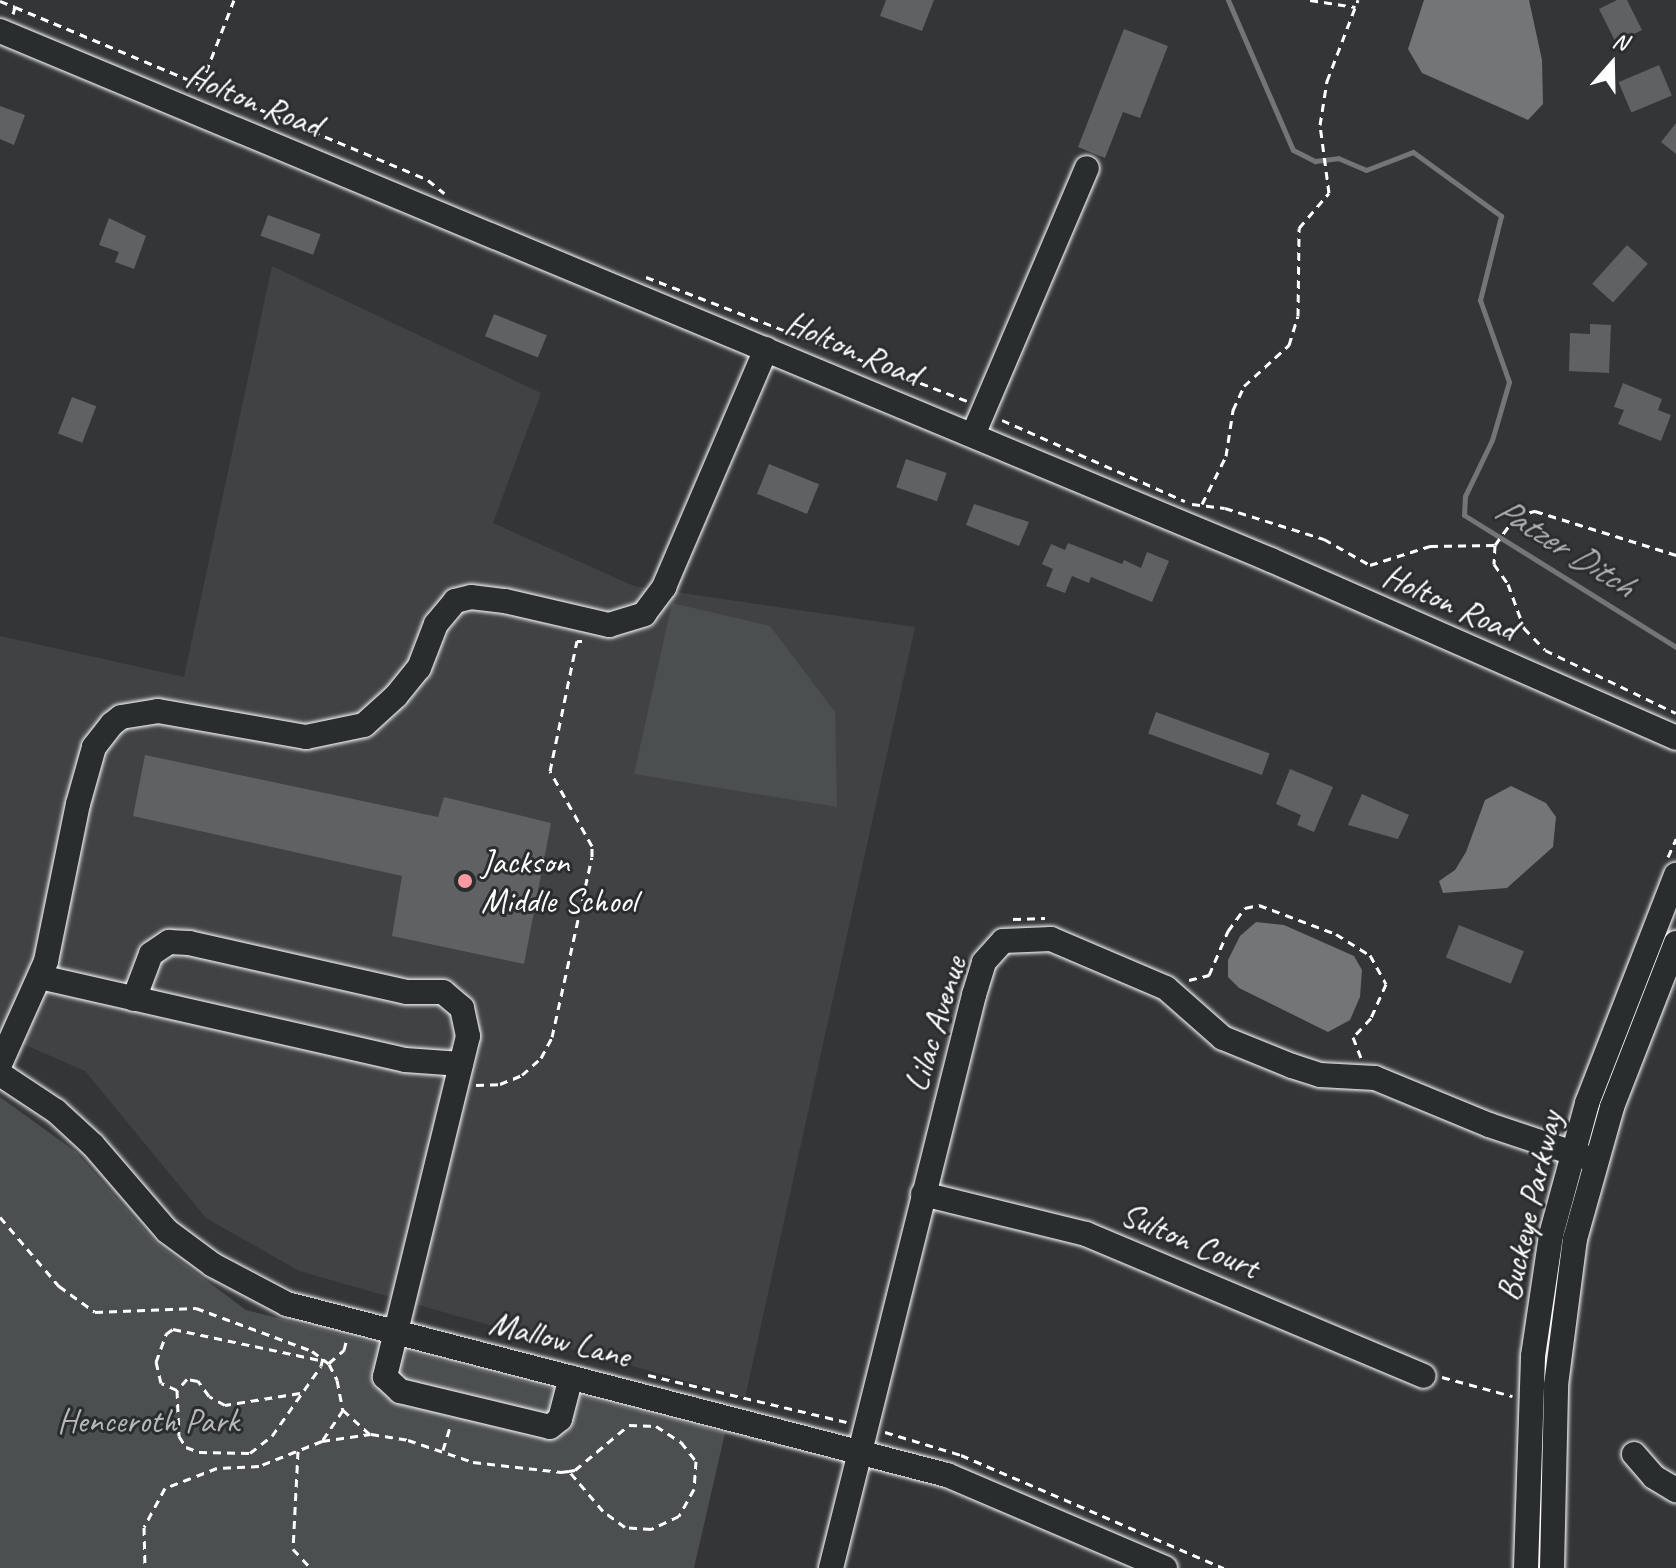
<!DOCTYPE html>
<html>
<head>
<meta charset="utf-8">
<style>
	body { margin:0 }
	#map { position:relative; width:1676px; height:1568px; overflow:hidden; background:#333536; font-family:Caveat,sans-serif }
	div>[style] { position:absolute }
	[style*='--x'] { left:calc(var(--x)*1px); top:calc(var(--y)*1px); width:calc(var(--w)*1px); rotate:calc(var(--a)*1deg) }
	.built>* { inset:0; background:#404243 }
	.green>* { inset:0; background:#4c4f50 }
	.water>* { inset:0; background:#737576 }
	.stream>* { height:5px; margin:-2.5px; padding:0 2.5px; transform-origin:2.5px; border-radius:2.5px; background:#737576 }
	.building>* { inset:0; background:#5f6162; transform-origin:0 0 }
	.path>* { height:3px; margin-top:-1.5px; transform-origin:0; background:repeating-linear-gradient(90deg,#fff 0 8px,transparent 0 14px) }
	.roads { filter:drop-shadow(0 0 2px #fff) drop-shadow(0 0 2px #fff) }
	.minor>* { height:24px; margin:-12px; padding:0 12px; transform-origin:12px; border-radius:12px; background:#2a2d2e }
	.dots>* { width:22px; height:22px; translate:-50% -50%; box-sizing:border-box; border:4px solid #2a2d2e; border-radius:50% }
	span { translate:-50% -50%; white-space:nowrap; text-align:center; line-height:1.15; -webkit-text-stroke:6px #2a2d2e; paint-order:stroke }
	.street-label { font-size:34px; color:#fff }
	.poi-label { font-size:34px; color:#fff }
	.left { translate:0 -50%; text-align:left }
	.park-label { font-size:34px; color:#b7b9b9 }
	.water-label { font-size:36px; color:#b2b3b4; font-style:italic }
	.north { position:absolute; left:1572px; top:24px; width:80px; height:80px; -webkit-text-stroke:6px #2a2d2e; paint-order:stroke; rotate:20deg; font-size:22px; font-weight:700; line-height:32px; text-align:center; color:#fff }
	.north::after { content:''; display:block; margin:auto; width:28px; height:36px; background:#fff; clip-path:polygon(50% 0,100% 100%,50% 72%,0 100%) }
</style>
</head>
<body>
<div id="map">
	<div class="built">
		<div style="clip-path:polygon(272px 266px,541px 393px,493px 523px,634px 586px,915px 627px,745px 1398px,299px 1271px,206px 1218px,85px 1071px,0 1034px,0 636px,184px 677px)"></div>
	</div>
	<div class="green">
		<div style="clip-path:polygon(672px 603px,770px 626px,835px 712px,837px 807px,634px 774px)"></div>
		<div style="clip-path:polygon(0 1097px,76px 1152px,156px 1243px,246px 1310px,725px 1433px,694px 1568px,0 1568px)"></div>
	</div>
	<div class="water">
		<div style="clip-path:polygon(1424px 0,1529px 0,1542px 60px,1543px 104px,1528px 120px,1422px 73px,1408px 49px)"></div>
		<div style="clip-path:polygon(1511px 786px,1546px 803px,1556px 817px,1553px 847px,1507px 888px,1443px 893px,1439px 881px,1455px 870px,1466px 852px,1485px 800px)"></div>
		<div style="clip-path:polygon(1256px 922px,1284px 925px,1354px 956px,1362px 970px,1360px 997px,1350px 1020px,1328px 1032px,1239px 988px,1228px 977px,1228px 960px,1240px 936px)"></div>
	</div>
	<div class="stream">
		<div style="--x:1228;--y:0;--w:163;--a:66.6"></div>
		<div style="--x:1293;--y:150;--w:25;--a:27"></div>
		<div style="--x:1315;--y:161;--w:23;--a:-7"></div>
		<div style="--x:1338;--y:158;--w:30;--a:23"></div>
		<div style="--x:1366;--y:170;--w:50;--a:-21"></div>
		<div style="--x:1413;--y:152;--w:109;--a:36"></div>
		<div style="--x:1501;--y:216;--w:87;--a:104"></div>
		<div style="--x:1480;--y:300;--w:87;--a:70.5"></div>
		<div style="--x:1509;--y:382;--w:60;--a:106.3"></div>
		<div style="--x:1492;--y:440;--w:62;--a:115.7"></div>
		<div style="--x:1465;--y:496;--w:19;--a:93"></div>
		<div style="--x:1464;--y:515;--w:250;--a:31.9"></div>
	</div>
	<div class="building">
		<div style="clip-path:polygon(886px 0,934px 0,922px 31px,880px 16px)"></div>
		<div style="clip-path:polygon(1617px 0,1627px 0,1642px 30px,1616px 43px,1599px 9px)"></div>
		<div style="clip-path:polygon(1124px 29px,1168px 46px,1140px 118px,1123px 112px,1105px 158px,1078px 147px)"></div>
		<div style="left:1659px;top:65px;width:33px;height:44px;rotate:67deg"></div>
		<div style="clip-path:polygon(0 106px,25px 115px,14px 145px,0 139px)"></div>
		<div style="clip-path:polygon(1676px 123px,1676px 154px,1661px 142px)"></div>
		<div style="left:268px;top:215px;width:56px;height:22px;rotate:20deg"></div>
		<div style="clip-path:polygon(109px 218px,146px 236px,134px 269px,115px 262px,119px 252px,99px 245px)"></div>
		<div style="left:1627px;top:245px;width:28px;height:52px;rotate:42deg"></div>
		<div style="left:494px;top:314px;width:57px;height:24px;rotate:22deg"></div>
		<div style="clip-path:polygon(1590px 324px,1611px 325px,1609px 373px,1569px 371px,1570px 333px,1590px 334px)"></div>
		<div style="clip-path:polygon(1623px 383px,1662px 399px,1658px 410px,1671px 415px,1661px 441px,1618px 424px,1624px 410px,1614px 407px)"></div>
		<div style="left:72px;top:397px;width:26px;height:39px;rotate:21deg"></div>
		<div style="left:906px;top:459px;width:43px;height:30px;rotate:19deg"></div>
		<div style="left:769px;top:464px;width:54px;height:32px;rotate:22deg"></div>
		<div style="clip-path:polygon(974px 504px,1029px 522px,1019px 546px,966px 525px)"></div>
		<div style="clip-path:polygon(1068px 543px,1122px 564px,1124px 560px,1141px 568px,1147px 552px,1169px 561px,1152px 602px,1091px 577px,1089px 583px,1072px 576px,1065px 593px,1046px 586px,1053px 569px,1042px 564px,1051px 544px,1065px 550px)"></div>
		<div style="left:1156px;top:712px;width:121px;height:23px;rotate:20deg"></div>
		<div style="clip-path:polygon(145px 755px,438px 817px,444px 797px,551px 823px,524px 964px,392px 936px,402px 876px,133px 816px)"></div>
		<div style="clip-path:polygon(1290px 769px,1333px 787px,1314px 832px,1297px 825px,1301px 815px,1276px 804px)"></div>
		<div style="clip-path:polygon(1362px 794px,1409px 815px,1398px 839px,1348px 825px)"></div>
		<div style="left:1459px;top:925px;width:70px;height:35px;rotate:22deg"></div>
	</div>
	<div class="path">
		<div style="--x:1310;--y:0;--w:46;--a:8.8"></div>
		<div style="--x:0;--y:1;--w:16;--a:22"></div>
		<div style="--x:13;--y:14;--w:7;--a:-74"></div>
		<div style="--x:15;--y:7;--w:448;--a:22.7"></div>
		<div style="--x:428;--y:180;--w:21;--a:39"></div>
		<div style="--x:201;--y:85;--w:91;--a:-68.8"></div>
		<div style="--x:646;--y:277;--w:344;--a:21.1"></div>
		<div style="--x:1002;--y:420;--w:200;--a:23.9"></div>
		<div style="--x:1192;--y:504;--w:33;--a:7"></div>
		<div style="--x:1225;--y:508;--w:104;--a:17.4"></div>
		<div style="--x:1324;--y:539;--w:53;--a:29.5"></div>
		<div style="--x:1370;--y:565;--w:63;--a:-17.6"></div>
		<div style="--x:1430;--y:546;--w:65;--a:-0.9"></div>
		<div style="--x:1495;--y:545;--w:19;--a:93"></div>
		<div style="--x:1494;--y:564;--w:24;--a:55"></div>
		<div style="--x:1508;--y:584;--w:47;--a:70"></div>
		<div style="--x:1524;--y:628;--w:30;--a:46"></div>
		<div style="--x:1545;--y:650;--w:145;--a:25.7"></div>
		<div style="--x:1202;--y:504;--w:54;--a:-63.4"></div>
		<div style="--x:1226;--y:456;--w:47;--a:-81.3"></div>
		<div style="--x:1233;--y:410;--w:26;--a:-65"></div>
		<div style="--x:1244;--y:386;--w:61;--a:-42.3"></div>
		<div style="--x:1289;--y:345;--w:30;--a:-73"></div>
		<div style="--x:1298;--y:316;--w:88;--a:-89.3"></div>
		<div style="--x:1299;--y:228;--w:46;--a:-49.4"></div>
		<div style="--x:1329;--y:193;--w:69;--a:-97.5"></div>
		<div style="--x:1320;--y:125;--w:45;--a:-81"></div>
		<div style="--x:1327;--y:81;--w:87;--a:-69.1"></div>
		<div style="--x:1495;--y:545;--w:36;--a:-54"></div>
		<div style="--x:1516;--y:516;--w:20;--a:-15"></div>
		<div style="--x:1535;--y:511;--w:148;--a:17.3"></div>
		<div style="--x:1668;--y:857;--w:20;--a:-66"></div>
		<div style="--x:1013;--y:919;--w:32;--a:-2"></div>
		<div style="--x:1189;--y:980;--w:21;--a:-14"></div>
		<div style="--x:1209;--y:975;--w:48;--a:-66.6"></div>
		<div style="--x:1228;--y:931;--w:29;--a:-54"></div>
		<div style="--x:1245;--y:908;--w:14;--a:-12"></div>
		<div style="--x:1259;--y:905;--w:82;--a:20.6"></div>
		<div style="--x:1336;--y:934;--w:40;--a:32"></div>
		<div style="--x:1370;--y:955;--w:33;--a:61"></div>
		<div style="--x:1386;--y:984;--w:37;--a:114"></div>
		<div style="--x:1371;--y:1018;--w:26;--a:133"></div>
		<div style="--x:1353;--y:1037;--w:22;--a:69"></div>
		<div style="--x:476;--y:1085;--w:24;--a:-2"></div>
		<div style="--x:500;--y:1084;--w:24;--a:-22"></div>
		<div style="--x:522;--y:1075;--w:25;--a:-42"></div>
		<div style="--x:541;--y:1058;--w:24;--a:-62"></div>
		<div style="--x:552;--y:1037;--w:184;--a:-77.5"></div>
		<div style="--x:592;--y:857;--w:11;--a:-90"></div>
		<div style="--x:592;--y:846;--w:86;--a:-119.2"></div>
		<div style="--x:550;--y:771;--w:133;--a:-78.3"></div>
		<div style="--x:577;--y:641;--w:5;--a:0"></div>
		<div style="--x:0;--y:1217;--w:91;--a:49.5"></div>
		<div style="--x:59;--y:1286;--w:44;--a:35.8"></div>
		<div style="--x:95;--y:1312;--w:101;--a:-2.3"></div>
		<div style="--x:196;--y:1308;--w:124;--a:20.3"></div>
		<div style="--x:312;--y:1351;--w:21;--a:37"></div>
		<div style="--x:329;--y:1364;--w:18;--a:63"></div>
		<div style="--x:337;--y:1380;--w:31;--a:79"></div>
		<div style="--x:343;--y:1410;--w:37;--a:124"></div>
		<div style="--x:322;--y:1441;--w:68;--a:158.4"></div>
		<div style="--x:259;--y:1466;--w:42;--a:177.3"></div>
		<div style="--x:217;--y:1468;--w:56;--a:159"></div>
		<div style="--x:165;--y:1488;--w:44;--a:118.3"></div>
		<div style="--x:144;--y:1527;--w:41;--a:88.6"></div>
		<div style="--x:329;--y:1363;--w:20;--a:-41"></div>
		<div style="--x:344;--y:1350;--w:12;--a:-76"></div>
		<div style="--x:648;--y:1375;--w:204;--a:13.3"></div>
		<div style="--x:1442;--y:1377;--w:73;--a:15.2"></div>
		<div style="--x:177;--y:1390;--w:17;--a:-156"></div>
		<div style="--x:161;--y:1383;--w:22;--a:-103"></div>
		<div style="--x:156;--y:1362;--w:30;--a:-70"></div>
		<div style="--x:166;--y:1334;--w:9;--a:-36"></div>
		<div style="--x:173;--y:1329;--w:150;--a:11.9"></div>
		<div style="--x:300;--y:1393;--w:76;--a:170.9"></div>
		<div style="--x:225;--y:1405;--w:18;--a:-151"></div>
		<div style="--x:209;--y:1396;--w:19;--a:-126"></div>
		<div style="--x:198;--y:1381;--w:11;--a:-170"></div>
		<div style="--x:187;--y:1379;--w:15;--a:132"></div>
		<div style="--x:177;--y:1390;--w:46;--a:87.5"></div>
		<div style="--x:179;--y:1436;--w:13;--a:58"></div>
		<div style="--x:186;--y:1447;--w:14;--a:21"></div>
		<div style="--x:199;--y:1452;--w:51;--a:1.1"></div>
		<div style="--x:250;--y:1453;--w:28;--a:-38"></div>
		<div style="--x:272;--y:1436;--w:85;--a:-55"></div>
		<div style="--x:321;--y:1366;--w:9;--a:-77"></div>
		<div style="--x:343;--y:1410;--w:36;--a:42"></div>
		<div style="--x:885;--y:1432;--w:79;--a:16.8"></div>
		<div style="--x:961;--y:1455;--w:286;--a:23.3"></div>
		<div style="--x:322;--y:1441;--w:49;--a:-8.1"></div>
		<div style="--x:371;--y:1434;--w:37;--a:9"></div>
		<div style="--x:408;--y:1440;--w:69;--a:18.7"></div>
		<div style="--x:473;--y:1462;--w:89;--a:6.5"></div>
		<div style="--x:561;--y:1472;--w:8;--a:-7"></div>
		<div style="--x:569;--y:1471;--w:6;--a:-9"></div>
		<div style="--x:575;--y:1470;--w:70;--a:-39.8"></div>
		<div style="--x:629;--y:1425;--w:27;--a:2"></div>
		<div style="--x:656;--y:1426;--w:30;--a:33"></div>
		<div style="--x:681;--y:1442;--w:24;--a:52"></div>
		<div style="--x:696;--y:1461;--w:28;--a:94"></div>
		<div style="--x:694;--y:1489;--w:31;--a:119"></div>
		<div style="--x:679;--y:1516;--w:31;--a:155"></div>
		<div style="--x:651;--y:1529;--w:26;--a:-176"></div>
		<div style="--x:625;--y:1527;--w:27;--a:-144"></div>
		<div style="--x:603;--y:1511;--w:52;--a:-130.4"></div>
		<div style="--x:443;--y:1450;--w:27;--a:-73"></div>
		<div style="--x:298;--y:1451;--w:98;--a:92.9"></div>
		<div style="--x:293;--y:1549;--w:26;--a:47"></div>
	</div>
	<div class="roads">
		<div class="minor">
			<div style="--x:0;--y:31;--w:1377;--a:22.6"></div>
			<div style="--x:1271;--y:560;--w:442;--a:23.7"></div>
			<div style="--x:973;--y:435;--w:290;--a:-66.9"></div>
			<div style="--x:40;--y:977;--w:374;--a:12.8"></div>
			<div style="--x:405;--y:1060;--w:56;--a:4.1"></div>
			<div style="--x:134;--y:999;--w:48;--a:-69.3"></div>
			<div style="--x:151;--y:954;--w:22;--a:-34"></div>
			<div style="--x:169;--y:942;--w:20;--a:3"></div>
			<div style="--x:189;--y:943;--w:223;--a:12.7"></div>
			<div style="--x:407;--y:992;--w:36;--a:0"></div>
			<div style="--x:443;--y:992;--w:25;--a:40"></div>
			<div style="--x:462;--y:1008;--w:29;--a:78"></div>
			<div style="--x:468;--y:1036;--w:351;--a:103.7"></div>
			<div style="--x:385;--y:1377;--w:21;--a:43"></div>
			<div style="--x:400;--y:1391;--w:154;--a:13.5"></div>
			<div style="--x:550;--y:1427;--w:13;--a:-39"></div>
			<div style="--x:560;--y:1419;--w:43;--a:-75.3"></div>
			<div style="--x:0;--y:1064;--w:113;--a:-65.9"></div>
			<div style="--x:46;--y:961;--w:160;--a:-78.5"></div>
			<div style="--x:78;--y:804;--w:59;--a:-74.3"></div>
			<div style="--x:94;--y:747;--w:29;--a:-52"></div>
			<div style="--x:112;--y:724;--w:11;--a:-38"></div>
			<div style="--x:121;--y:717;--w:37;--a:-9"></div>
			<div style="--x:158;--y:711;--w:150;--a:10"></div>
			<div style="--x:306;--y:737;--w:59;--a:-11.7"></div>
			<div style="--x:364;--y:725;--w:43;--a:-42.2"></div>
			<div style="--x:396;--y:696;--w:36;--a:-51"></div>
			<div style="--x:419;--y:668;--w:47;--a:-68.9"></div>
			<div style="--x:436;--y:624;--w:30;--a:-50"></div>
			<div style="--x:455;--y:601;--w:16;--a:-14"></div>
			<div style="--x:471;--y:597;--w:34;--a:7"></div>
			<div style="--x:505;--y:601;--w:107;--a:13"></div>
			<div style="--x:609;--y:625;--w:37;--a:-17"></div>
			<div style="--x:644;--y:614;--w:34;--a:-53"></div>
			<div style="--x:664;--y:587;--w:259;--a:-66.8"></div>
			<div style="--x:0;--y:1074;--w:67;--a:33.5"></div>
			<div style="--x:56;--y:1111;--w:50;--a:42.6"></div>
			<div style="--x:93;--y:1145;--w:113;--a:49.3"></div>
			<div style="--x:167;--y:1231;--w:57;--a:36.5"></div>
			<div style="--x:213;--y:1265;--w:84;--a:27.8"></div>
			<div style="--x:287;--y:1304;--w:682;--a:14.53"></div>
			<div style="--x:947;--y:1475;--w:237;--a:23.1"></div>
			<div style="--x:923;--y:1194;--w:168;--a:13.8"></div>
			<div style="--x:1086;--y:1234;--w:366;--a:22.8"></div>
			<div style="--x:1634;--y:1454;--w:30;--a:49"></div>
			<div style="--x:1654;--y:1477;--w:26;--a:31"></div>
			<div style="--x:831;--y:1568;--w:591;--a:-75.99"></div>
			<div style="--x:974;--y:995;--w:34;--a:-73"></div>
			<div style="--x:984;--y:962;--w:28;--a:-48"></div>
			<div style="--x:1003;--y:941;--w:48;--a:-2.4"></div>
			<div style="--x:1051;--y:939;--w:125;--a:23.1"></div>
			<div style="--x:1166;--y:988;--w:76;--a:41.3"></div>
			<div style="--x:1223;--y:1038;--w:74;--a:22.1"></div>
			<div style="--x:1292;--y:1066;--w:29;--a:18"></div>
			<div style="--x:1320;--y:1075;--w:55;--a:3.1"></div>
			<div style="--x:1375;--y:1078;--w:123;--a:22.4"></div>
			<div style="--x:1489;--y:1125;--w:111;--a:18.4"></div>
			<div style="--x:1526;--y:1568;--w:212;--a:-88.1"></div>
			<div style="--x:1533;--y:1356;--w:122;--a:-81.5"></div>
			<div style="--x:1551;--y:1235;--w:137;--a:-74.7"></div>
			<div style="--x:1587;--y:1103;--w:245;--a:-68.7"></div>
			<div style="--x:1552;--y:1568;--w:183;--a:-88.7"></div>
			<div style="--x:1556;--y:1385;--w:147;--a:-82.6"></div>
			<div style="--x:1575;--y:1239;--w:137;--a:-74.3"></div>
			<div style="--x:1612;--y:1107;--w:176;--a:-68.7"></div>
		</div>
	</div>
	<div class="dots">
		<div style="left:465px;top:881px;background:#ff9aa2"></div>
	</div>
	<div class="street-label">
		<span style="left:254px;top:100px;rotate:22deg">Holton Road</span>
		<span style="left:853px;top:348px;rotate:23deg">Holton Road</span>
		<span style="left:1450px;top:602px;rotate:24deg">Holton Road</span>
		<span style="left:935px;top:1024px;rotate:-73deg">Lilac Avenue</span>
		<span style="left:1529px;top:1206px;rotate:-77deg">Buckeye Parkway</span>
		<span style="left:1190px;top:1240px;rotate:23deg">Sulton Court</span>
		<span style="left:560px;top:1339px;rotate:14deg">Mallow Lane</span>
	</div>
	<div class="poi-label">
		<span class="left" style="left:481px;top:881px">Jackson<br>Middle School</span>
	</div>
	<div class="park-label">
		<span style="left:148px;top:1421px">Henceroth Park</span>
	</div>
	<div class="water-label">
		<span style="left:1565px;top:547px;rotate:32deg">Patzer Ditch</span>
	</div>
	<div class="north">N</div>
</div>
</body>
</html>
